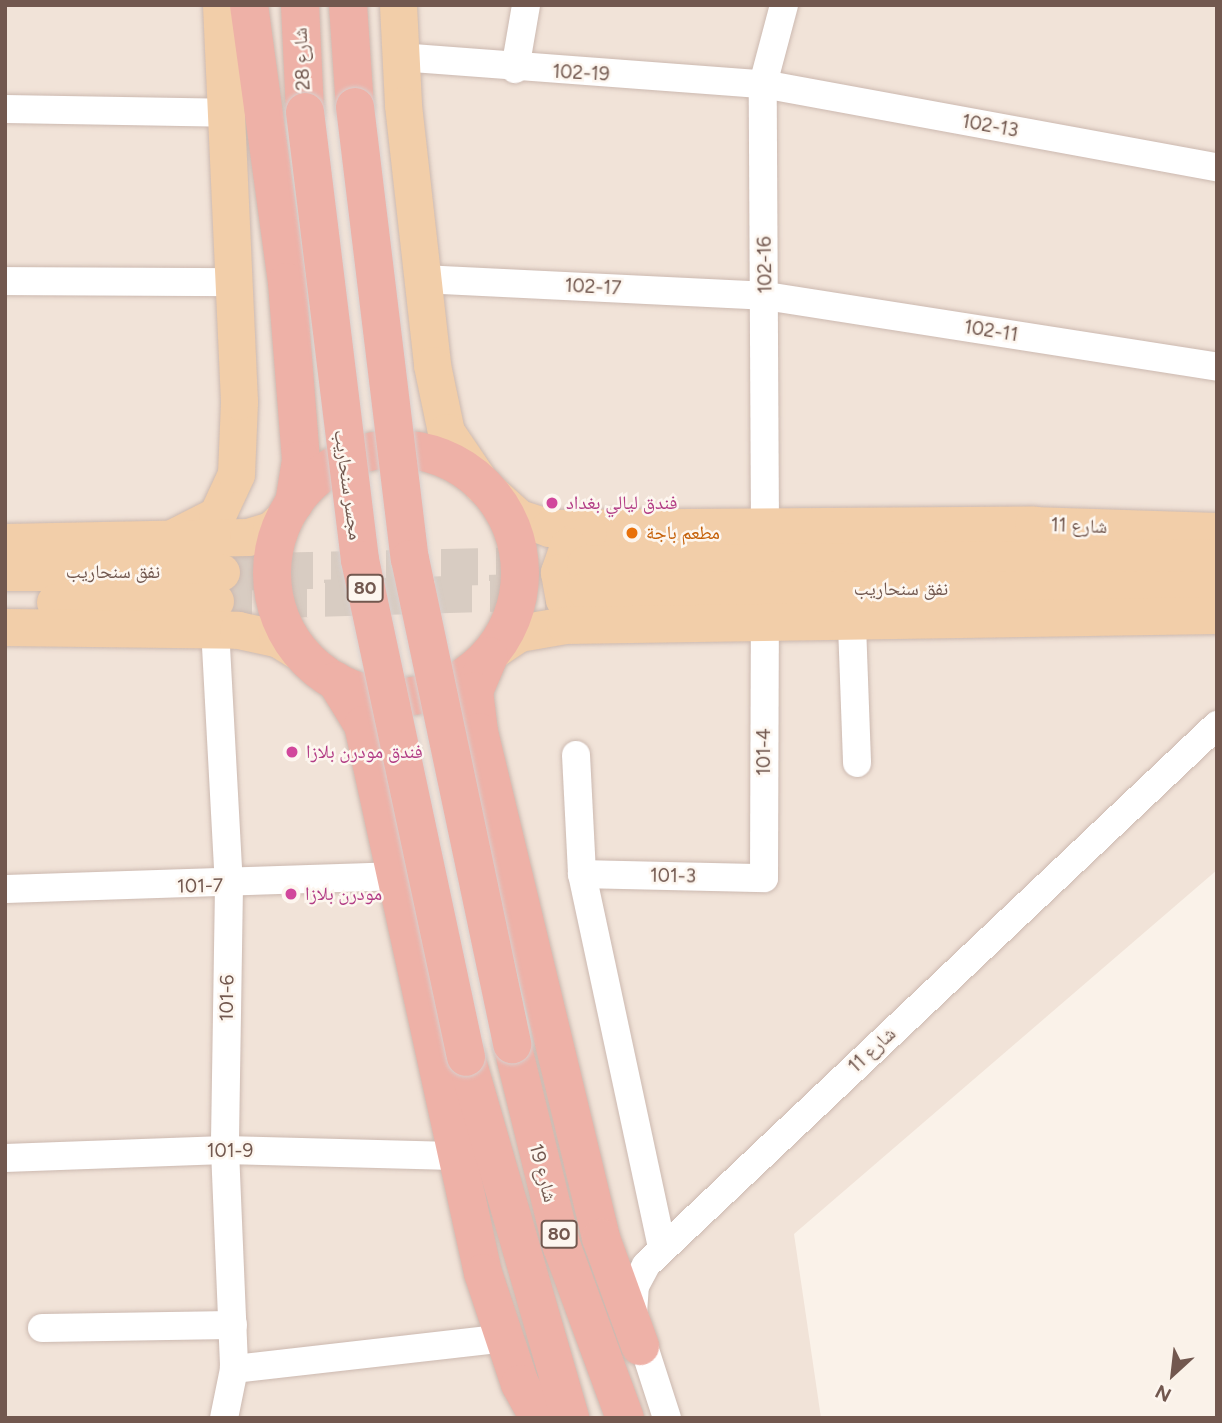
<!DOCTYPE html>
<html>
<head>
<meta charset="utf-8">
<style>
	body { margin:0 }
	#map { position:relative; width:1222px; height:1423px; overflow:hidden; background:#faf2e9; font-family:Figtree,"Noto Naskh Arabic",sans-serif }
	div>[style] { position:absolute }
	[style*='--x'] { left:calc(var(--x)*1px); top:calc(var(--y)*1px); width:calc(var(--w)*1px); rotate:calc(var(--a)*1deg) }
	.residential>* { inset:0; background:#f1e3d8 }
	.major-tunnel>* { height:37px; margin-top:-18.5px; transform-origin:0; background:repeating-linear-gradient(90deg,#d8ccc2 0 37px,transparent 0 55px) }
	.roads { filter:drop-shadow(0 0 2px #ccb9b0) drop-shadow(0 0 2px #ccb9b0) }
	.minor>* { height:28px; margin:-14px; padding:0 14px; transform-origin:14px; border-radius:14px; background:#fff }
	.major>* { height:37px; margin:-18.5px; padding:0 18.5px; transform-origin:18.5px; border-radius:18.5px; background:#f2cea9 }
	.highway>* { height:38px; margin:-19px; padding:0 19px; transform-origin:19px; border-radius:19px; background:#eeb1a7 }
	.highway>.ring { margin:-19px; padding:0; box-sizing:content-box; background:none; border:38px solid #eeb1a7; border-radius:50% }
	.bridges { filter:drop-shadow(0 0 2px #d8d0ce) drop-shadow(0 0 2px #d8d0ce) }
	.highway-bridge>* { height:38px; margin:-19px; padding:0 19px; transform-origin:19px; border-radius:19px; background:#eeb1a7 }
	.dots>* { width:19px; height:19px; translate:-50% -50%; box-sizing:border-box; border:4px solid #fdf6ef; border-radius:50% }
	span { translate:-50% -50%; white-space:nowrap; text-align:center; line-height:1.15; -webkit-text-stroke:5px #fdf6ef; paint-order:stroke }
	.shield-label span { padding:2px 5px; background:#fdf6ef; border:2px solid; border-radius:5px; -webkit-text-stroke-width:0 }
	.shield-label { font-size:18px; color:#72584f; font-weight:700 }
	.street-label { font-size:19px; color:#72584f }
	.hotel-label { font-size:19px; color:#b23c85 }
	.left { translate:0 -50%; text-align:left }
	.food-label { font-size:19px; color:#c56008 }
	.frame { position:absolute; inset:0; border:7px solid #72584f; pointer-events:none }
	.north { position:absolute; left:1138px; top:1339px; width:70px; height:70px; -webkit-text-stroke:5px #fdf6ef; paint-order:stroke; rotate:207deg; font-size:19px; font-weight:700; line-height:28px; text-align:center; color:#72584f }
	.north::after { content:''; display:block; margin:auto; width:24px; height:32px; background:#72584f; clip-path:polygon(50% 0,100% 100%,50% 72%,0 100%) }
</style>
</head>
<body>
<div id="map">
	<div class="residential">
		<div style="clip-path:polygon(5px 5px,1217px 5px,1217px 870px,794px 1234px,821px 1418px,5px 1418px)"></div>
	</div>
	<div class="major-tunnel">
		<div style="--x:221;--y:572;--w:364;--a:-1.3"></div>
		<div style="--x:215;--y:601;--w:370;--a:-1.7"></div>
	</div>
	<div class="roads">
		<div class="minor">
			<div style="--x:400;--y:57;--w:364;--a:4.3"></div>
			<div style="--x:763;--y:84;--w:462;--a:10.4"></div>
			<div style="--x:515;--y:69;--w:65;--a:-80.2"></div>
			<div style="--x:5;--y:109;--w:221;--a:1"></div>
			<div style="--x:420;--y:279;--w:346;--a:2.8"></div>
			<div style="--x:766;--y:296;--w:457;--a:8.9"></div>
			<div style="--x:5;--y:281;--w:227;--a:0.3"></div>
			<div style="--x:765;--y:529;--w:445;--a:-90.3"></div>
			<div style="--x:763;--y:84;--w:82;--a:-75.1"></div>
			<div style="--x:852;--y:625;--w:138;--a:87.9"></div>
			<div style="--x:215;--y:628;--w:258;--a:86.9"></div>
			<div style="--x:229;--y:886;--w:264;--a:90.9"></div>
			<div style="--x:225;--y:1150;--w:219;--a:87.6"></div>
			<div style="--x:234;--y:1369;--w:50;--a:101.5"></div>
			<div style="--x:576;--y:755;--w:119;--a:87.1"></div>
			<div style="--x:582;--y:874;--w:381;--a:77.9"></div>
			<div style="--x:582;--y:874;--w:182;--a:1.3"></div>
			<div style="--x:764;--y:878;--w:252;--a:-89.8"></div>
			<div style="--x:5;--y:889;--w:389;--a:-1.9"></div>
			<div style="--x:5;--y:1158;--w:220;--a:-2.1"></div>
			<div style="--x:225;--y:1150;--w:229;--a:1.5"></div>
			<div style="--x:42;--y:1328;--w:191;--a:-0.9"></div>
			<div style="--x:234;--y:1369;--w:273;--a:-6.5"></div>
			<div style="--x:667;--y:1418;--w:110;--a:-107.9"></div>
			<div style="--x:633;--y:1313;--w:27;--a:-86"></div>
			<div style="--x:635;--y:1286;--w:24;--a:-62"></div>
			<div style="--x:646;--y:1265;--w:786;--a:-43.4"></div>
		</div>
		<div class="major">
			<div style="--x:398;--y:5;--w:100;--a:87.1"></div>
			<div style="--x:403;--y:105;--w:262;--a:83.6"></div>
			<div style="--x:432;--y:365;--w:68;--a:78.2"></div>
			<div style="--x:446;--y:432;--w:64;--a:55.8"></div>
			<div style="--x:491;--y:493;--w:38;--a:42"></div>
			<div style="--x:519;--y:518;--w:32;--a:18"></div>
			<div style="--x:549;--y:528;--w:484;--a:-0.4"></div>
			<div style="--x:1033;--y:525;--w:184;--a:1.9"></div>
			<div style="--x:588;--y:533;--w:24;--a:147"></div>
			<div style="--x:568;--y:546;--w:28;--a:109"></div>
			<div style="--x:559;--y:572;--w:27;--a:80"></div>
			<div style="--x:564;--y:599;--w:33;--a:39"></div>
			<div style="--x:166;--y:541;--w:57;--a:-27"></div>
			<div style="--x:217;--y:515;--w:45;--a:-65.1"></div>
			<div style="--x:236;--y:474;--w:73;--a:-87.6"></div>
			<div style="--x:239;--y:401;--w:396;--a:-92.6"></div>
			<div style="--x:5;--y:542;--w:243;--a:-1.2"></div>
			<div style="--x:248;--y:537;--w:24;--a:-17"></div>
			<div style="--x:271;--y:530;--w:19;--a:-43"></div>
			<div style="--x:585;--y:564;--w:632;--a:-0.63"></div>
			<div style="--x:5;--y:572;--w:216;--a:0"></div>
			<div style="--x:585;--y:590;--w:632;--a:-0.09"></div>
			<div style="--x:55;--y:602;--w:160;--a:-0.4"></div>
			<div style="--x:5;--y:627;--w:233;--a:0.7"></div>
			<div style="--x:238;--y:630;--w:40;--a:12"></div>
			<div style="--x:277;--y:638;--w:31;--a:32"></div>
			<div style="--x:492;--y:651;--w:32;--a:-34"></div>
			<div style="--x:519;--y:633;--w:47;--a:-9.9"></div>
			<div style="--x:565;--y:625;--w:652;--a:-0.88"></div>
		</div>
		<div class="highway">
			<div style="--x:249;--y:5;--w:280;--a:82.2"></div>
			<div style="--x:287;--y:282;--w:179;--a:85.5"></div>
			<div style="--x:301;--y:460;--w:44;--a:99.2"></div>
			<div style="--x:300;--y:5;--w:107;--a:87.3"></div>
			<div style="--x:348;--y:5;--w:102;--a:86.1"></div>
			<div class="ring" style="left:272px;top:449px;width:210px;height:210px"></div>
			<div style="--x:489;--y:656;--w:38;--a:113"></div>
			<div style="--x:474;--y:691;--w:41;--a:83"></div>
			<div style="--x:479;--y:732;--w:520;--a:76.44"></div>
			<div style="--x:601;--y:1238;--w:115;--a:70.1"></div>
			<div style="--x:336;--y:681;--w:52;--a:58.5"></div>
			<div style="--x:363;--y:725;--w:561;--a:77.65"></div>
			<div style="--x:483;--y:1273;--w:117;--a:71.6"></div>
			<div style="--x:520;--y:1384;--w:39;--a:61"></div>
			<div style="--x:512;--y:1044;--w:209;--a:76.2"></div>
			<div style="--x:562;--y:1247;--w:182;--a:69.8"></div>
			<div style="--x:466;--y:1057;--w:376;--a:73.9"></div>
		</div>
	</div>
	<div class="bridges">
		<div class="highway-bridge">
			<div style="--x:355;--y:107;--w:455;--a:83.1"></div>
			<div style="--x:410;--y:559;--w:496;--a:78.1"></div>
			<div style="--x:305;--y:112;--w:451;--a:83"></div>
			<div style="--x:360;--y:560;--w:508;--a:77.96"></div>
		</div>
	</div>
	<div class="dots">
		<div style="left:552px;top:503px;background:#d1479c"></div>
		<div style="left:632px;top:533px;background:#e8710a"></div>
		<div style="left:292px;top:752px;background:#d1479c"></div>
		<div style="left:291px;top:894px;background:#d1479c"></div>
	</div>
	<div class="shield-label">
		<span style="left:365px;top:588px">80</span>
		<span style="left:559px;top:1234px">80</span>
	</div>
	<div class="street-label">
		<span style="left:302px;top:59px;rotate:-93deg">شارع 28</span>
		<span style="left:581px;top:73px;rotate:3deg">102-19</span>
		<span style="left:990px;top:126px;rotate:10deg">102-13</span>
		<span style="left:765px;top:265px;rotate:-91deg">102-16</span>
		<span style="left:593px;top:287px;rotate:3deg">102-17</span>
		<span style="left:991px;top:331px;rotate:9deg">102-11</span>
		<span style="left:348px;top:485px;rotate:82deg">مجسر سنحاريب</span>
		<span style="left:1079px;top:526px;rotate:2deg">شارع 11</span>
		<span style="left:113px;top:572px">نفق سنحاريب</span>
		<span style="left:901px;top:589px">نفق سنحاريب</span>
		<span style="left:764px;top:752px;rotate:-90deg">101-4</span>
		<span style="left:673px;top:876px;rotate:1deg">101-3</span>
		<span style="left:200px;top:886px;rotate:-1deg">101-7</span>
		<span style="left:227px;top:998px;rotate:-89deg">101-6</span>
		<span style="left:872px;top:1050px;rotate:-43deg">شارع 11</span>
		<span style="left:230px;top:1151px">101-9</span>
		<span style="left:543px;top:1173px;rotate:75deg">شارع 19</span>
	</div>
	<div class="hotel-label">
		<span class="left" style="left:566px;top:503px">فندق ليالي بغداد</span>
		<span class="left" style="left:306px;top:752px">فندق مودرن بلازا</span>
		<span class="left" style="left:305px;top:894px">مودرن بلازا</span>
	</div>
	<div class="food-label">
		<span class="left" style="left:646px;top:533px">مطعم باجة</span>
	</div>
	<div class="frame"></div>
	<div class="north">N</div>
</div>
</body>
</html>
